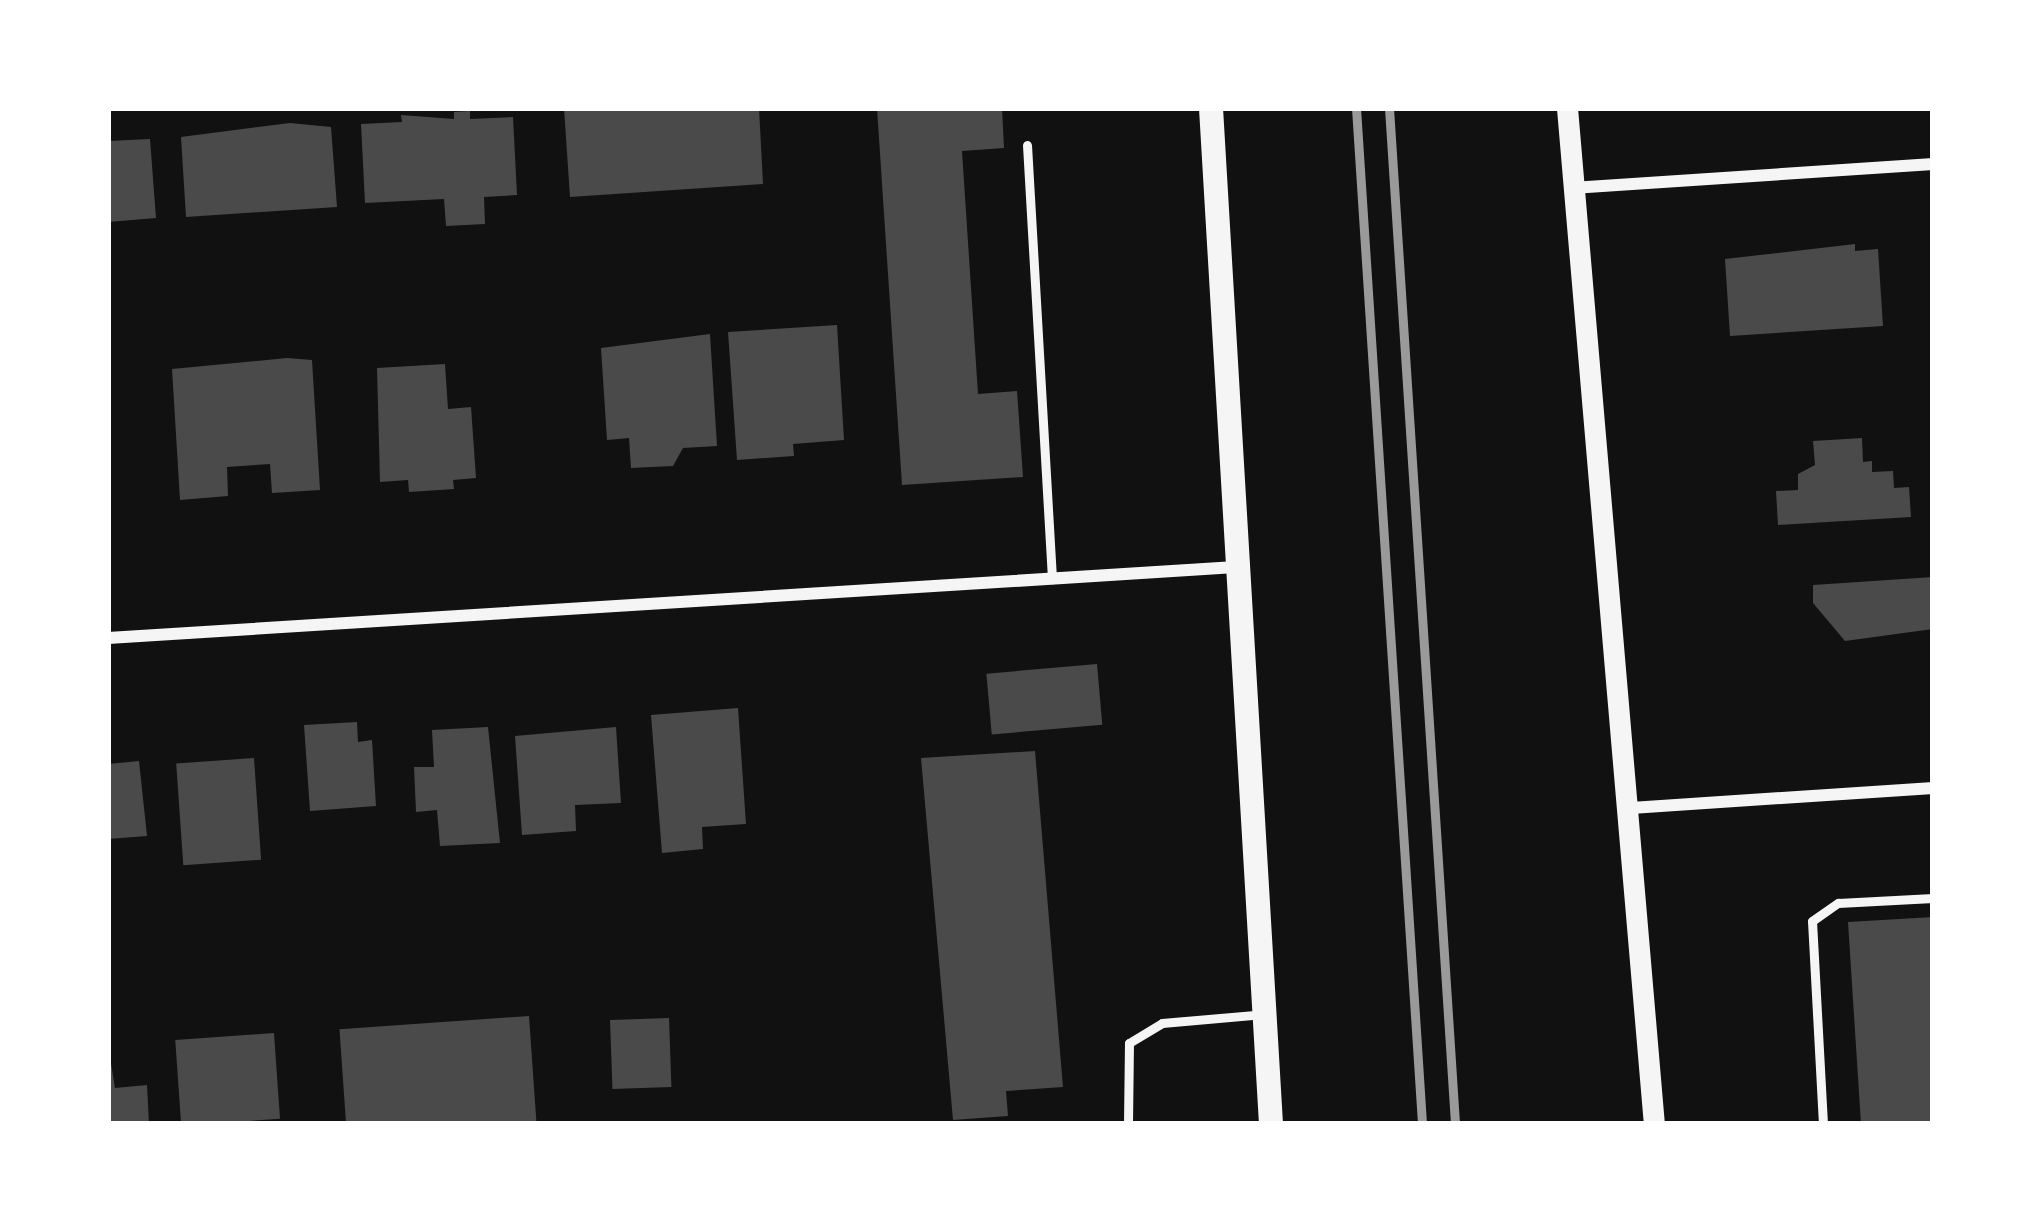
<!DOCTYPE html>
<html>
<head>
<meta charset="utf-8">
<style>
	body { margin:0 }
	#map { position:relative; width:2041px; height:1232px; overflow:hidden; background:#111; font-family:Overpass,sans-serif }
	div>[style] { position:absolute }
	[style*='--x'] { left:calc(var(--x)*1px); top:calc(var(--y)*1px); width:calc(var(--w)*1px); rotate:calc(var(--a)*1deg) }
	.building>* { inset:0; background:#4a4a4a; transform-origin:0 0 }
	.service>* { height:9px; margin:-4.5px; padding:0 4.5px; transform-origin:4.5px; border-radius:4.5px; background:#f5f5f5 }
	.minor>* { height:12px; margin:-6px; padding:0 6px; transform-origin:6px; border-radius:6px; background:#f5f5f5 }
	.tertiary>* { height:21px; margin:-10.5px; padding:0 10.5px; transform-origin:10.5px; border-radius:10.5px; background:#f5f5f5 }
	.secondary>* { height:24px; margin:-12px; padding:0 12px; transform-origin:12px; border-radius:12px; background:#f5f5f5 }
	.rail>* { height:9px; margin:-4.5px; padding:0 4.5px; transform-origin:4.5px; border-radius:4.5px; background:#9a9a9a }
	span { translate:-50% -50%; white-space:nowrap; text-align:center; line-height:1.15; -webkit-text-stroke:10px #fff; paint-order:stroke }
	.frame { position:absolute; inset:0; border:111px solid #fff; pointer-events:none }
</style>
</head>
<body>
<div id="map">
	<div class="building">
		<div style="clip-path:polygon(564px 108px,759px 108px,763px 184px,570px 197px)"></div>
		<div style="clip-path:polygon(877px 108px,1002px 108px,1004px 148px,962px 151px,978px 394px,1017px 391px,1023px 477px,902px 485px)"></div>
		<div style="clip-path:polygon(470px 111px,470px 119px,513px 117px,517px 195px,484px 197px,485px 224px,446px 226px,444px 199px,365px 203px,361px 124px,402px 122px,401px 115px,454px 119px,454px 112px)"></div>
		<div style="clip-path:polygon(290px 123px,331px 127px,337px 207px,186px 217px,181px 137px)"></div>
		<div style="clip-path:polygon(150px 139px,156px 218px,108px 222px,108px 141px)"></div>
		<div style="clip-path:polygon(1855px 244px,1855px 251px,1878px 249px,1883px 326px,1730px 336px,1725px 259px)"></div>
		<div style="clip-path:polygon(837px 325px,844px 440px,793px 444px,794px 456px,737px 460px,728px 332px)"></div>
		<div style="clip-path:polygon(710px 334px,717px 446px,683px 448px,673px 466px,631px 468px,629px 438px,607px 440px,601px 348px)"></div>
		<div style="clip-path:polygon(287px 358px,312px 360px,320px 490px,272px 493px,270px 464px,227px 467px,228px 496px,180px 500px,172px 369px)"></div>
		<div style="clip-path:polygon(445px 364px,448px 409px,471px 407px,476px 478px,453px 480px,454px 489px,409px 492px,408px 480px,380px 482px,377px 368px)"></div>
		<div style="clip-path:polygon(1862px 438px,1863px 462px,1872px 461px,1872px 472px,1893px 471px,1894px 488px,1909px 487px,1911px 517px,1778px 525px,1776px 491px,1798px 490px,1798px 474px,1815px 465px,1813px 441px)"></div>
		<div style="clip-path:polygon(1933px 577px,1933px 629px,1845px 641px,1813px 603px,1813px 585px)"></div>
		<div style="left:1097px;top:664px;width:61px;height:111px;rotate:85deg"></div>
		<div style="clip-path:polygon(738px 708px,746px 824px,702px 827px,703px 849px,662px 853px,651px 715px)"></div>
		<div style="clip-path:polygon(357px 722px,358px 742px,372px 740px,376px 806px,310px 811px,304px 725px)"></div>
		<div style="clip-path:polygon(488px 727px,500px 843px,440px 846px,437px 810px,416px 812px,414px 767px,434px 767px,432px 730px)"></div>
		<div style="clip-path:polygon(616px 727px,621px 803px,575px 805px,576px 831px,522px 835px,515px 736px)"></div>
		<div style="clip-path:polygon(1035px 751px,1063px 1087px,1006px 1091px,1008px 1116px,953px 1120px,921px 758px)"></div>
		<div style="left:254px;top:758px;width:102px;height:78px;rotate:86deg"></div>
		<div style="clip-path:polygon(139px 761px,147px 836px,108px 839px,108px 764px)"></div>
		<div style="clip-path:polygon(1933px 917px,1933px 1124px,1861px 1124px,1848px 922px)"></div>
		<div style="left:529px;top:1016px;width:106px;height:190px;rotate:86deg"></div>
		<div style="left:669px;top:1018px;width:69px;height:59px;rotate:88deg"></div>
		<div style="left:274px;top:1033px;width:86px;height:99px;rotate:86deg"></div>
		<div style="clip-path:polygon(108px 1045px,115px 1088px,147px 1085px,149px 1124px,108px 1124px)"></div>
	</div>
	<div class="service">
		<div style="--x:1027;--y:145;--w:435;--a:86.7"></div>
		<div style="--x:1128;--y:1124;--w:81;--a:-89.3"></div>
		<div style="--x:1129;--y:1043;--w:39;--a:-31"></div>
		<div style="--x:1162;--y:1023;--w:102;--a:-5"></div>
		<div style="--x:1823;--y:1124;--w:203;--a:-93.1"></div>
		<div style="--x:1812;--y:921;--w:32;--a:-35"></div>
		<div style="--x:1838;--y:903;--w:95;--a:-3"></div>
	</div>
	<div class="minor">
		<div style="--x:1572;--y:188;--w:362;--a:-3.8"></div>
		<div style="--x:108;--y:638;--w:1130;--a:-3.6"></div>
		<div style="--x:1631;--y:808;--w:303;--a:-3.8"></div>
	</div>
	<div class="tertiary">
		<div style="--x:1567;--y:108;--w:1020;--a:85.11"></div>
	</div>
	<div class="secondary">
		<div style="--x:1211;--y:108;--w:1018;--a:86.62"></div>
	</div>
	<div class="rail">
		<div style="--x:1356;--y:108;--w:1018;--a:86.28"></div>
		<div style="--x:1389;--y:108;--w:1018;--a:86.28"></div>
	</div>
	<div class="frame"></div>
</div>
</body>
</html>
